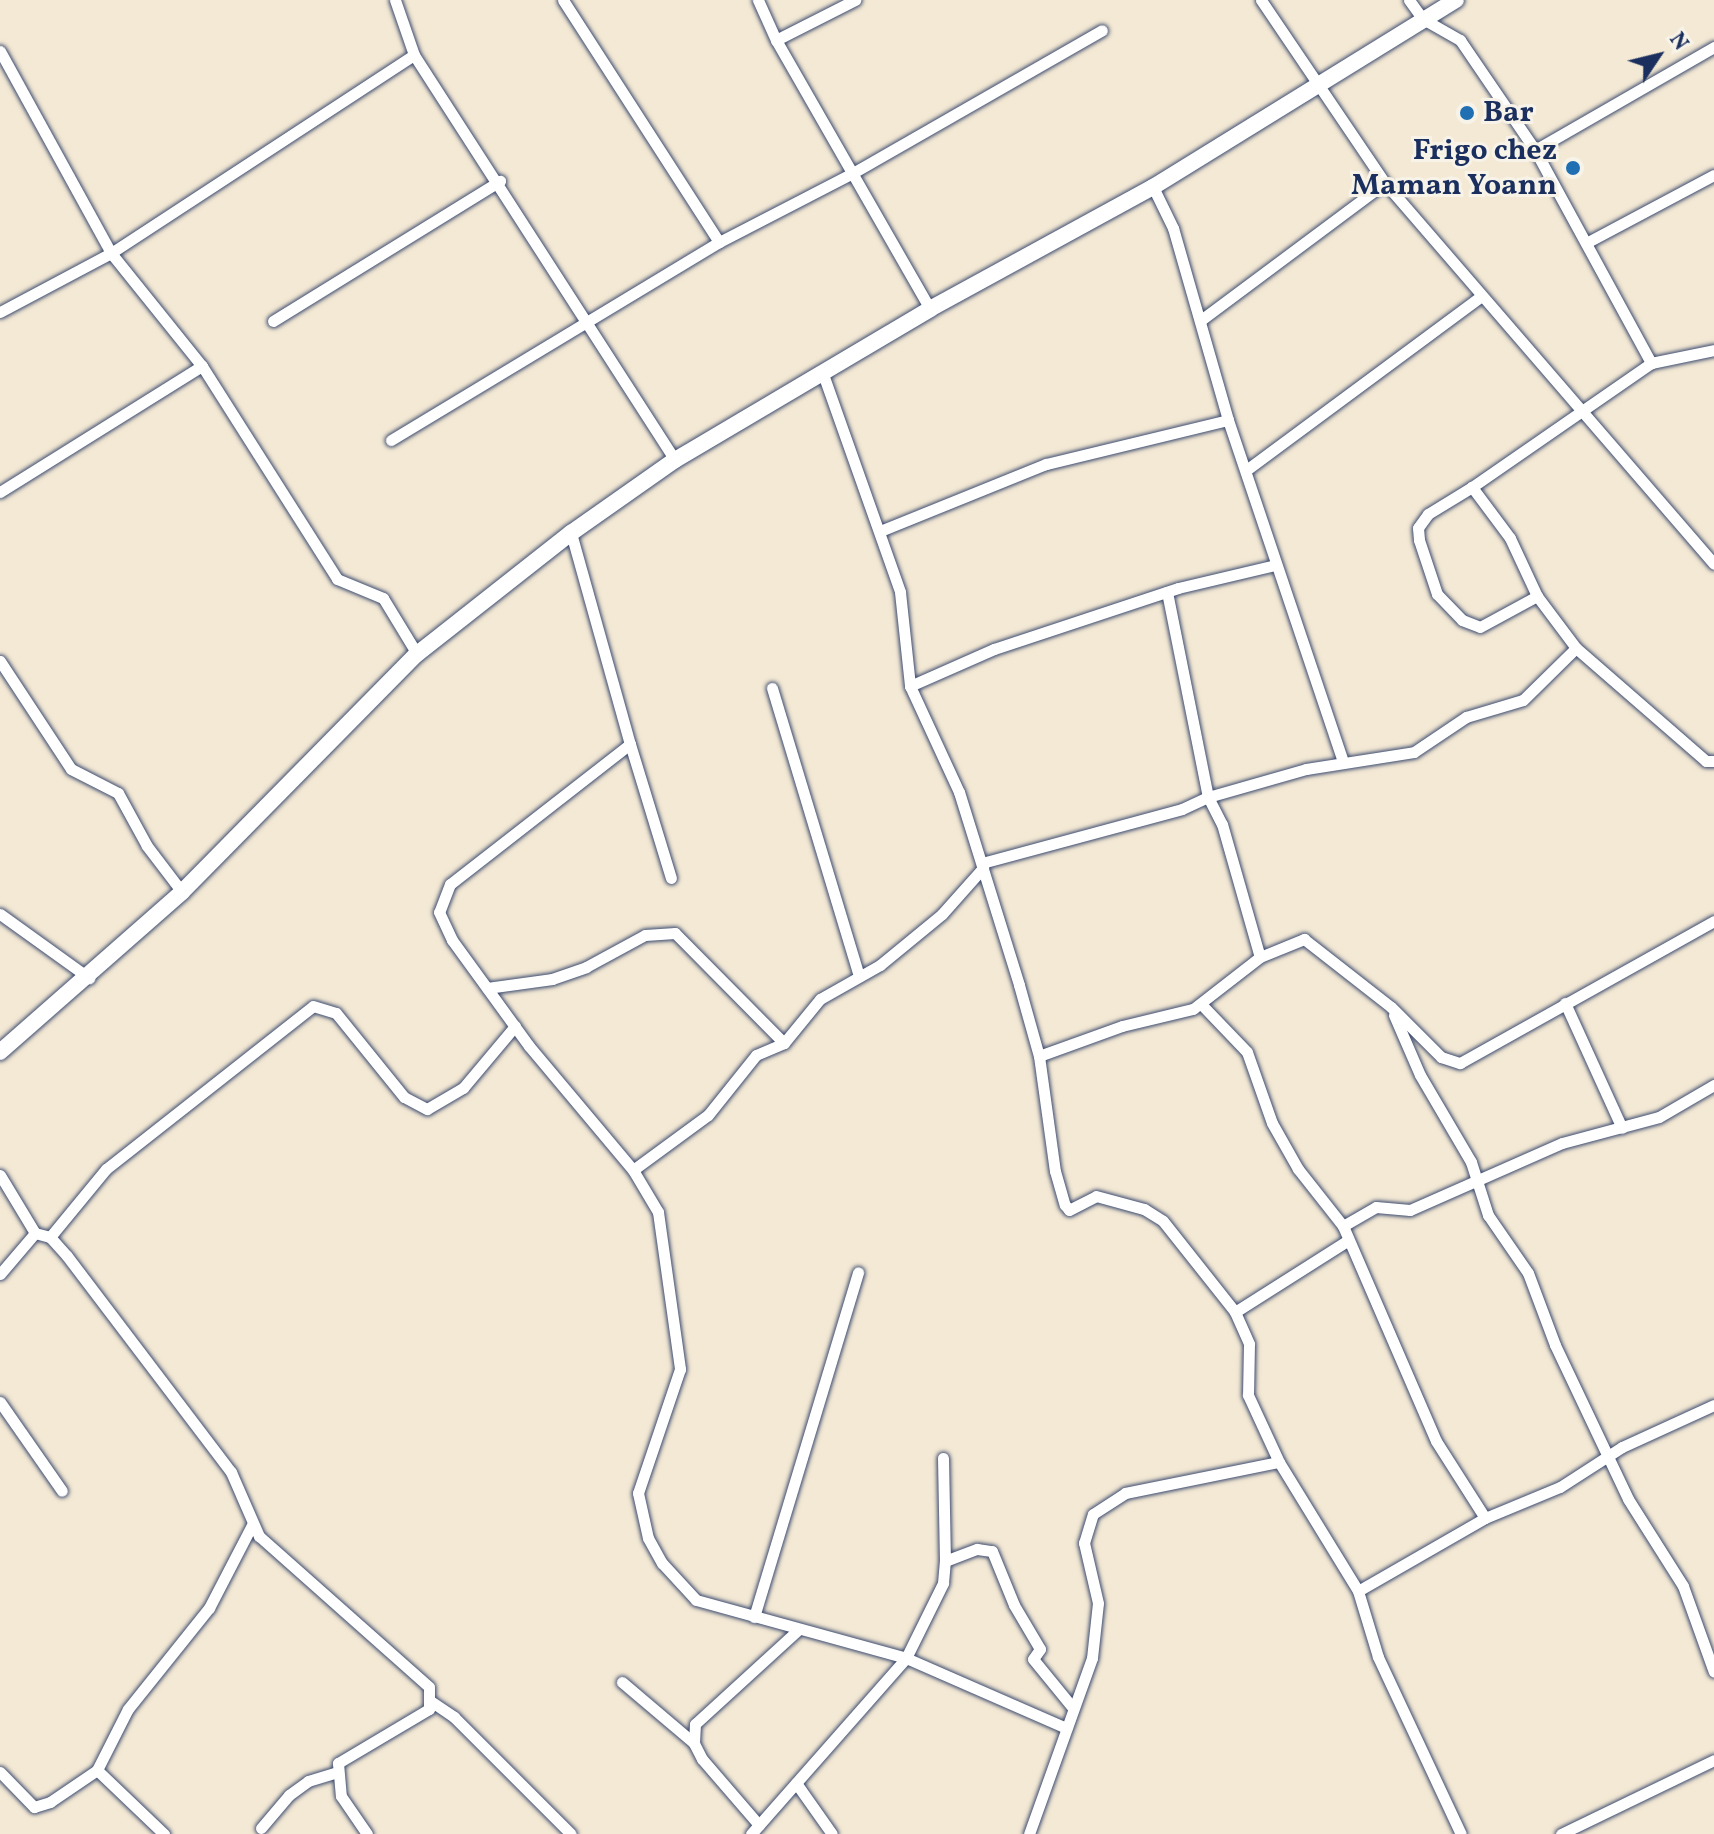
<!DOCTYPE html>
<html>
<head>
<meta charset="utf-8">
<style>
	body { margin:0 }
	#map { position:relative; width:1714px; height:1834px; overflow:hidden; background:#f4e9d4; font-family:Vollkorn,serif }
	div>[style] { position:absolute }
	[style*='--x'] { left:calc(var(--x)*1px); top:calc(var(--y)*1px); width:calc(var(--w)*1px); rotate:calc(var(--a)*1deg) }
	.roads { filter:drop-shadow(0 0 2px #3c4b70) drop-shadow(0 0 2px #3c4b70) }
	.street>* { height:11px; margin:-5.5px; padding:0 5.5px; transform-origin:5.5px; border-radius:5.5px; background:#fff }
	.secondary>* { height:16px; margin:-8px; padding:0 8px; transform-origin:8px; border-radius:8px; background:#fff }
	.dots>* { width:22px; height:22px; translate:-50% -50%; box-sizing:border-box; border:4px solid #f7f3e8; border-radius:50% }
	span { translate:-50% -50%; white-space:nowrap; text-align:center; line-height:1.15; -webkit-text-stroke:6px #f7f3e8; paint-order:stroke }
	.poi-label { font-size:30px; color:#1b2f5e; font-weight:700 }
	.left { translate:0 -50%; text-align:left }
	.right { translate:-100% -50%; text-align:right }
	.north { position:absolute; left:1618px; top:16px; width:80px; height:80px; -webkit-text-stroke:6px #f7f3e8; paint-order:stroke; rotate:55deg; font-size:22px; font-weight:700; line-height:32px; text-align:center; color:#1b2f5e }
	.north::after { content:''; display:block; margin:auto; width:28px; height:36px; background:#1b2f5e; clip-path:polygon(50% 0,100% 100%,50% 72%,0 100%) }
</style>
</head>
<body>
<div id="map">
	<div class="roads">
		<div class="street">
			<div style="--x:395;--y:0;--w:58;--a:70.9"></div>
			<div style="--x:414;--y:55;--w:482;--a:57.2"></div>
			<div style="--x:563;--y:0;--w:288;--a:57.2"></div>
			<div style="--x:758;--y:0;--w:44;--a:65.8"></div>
			<div style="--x:776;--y:40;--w:310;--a:60.2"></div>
			<div style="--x:1261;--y:0;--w:221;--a:55.9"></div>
			<div style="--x:1385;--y:183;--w:503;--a:49.19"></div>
			<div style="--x:1409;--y:0;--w:24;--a:54"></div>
			<div style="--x:1423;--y:19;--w:43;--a:29.6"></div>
			<div style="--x:1460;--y:40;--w:133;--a:55.7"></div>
			<div style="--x:1535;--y:150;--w:243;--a:61.4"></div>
			<div style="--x:776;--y:40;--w:89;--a:-26.9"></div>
			<div style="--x:0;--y:51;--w:230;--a:61.2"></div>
			<div style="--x:111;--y:253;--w:145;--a:51.2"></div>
			<div style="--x:202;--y:366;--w:252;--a:57.6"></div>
			<div style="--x:337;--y:579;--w:50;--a:22.4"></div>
			<div style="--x:383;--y:598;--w:66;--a:58.7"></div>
			<div style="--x:1535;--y:150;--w:207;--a:-29.9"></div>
			<div style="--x:1153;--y:187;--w:46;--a:64"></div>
			<div style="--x:1173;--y:228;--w:200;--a:74"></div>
			<div style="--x:1228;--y:420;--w:361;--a:71.4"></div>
			<div style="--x:1586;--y:243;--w:145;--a:-28"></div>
			<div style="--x:0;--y:312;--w:126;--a:-28"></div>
			<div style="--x:111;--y:253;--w:362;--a:-33.2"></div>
			<div style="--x:1201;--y:320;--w:229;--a:-36.7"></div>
			<div style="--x:273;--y:321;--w:267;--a:-31.7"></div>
			<div style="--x:823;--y:374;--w:231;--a:70.5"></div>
			<div style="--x:900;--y:592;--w:95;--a:83.9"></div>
			<div style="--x:910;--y:686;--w:117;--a:65.2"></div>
			<div style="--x:959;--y:792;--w:202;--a:72.7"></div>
			<div style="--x:1019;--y:985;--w:74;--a:74.3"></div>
			<div style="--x:1039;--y:1056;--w:116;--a:82.1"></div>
			<div style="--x:1055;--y:1171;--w:35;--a:74"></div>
			<div style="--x:1065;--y:1205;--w:6;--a:51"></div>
			<div style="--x:1069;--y:1210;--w:30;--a:-27"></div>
			<div style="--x:1096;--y:1196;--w:50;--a:15.2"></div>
			<div style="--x:1144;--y:1209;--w:22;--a:32"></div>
			<div style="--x:1163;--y:1221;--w:116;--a:51.6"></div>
			<div style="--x:1235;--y:1312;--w:133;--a:-32.4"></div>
			<div style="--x:391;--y:440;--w:383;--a:-31.1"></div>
			<div style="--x:719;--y:242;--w:148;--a:-27.3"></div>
			<div style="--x:851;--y:174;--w:289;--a:-29.8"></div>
			<div style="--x:1249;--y:468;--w:287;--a:-36.5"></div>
			<div style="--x:1472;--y:487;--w:52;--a:148.5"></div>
			<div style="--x:1428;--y:514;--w:17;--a:126"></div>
			<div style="--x:1418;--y:528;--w:12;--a:85"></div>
			<div style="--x:1419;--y:540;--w:57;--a:71.6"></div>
			<div style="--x:1437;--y:594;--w:36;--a:46"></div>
			<div style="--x:1462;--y:620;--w:19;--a:21"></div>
			<div style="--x:1480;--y:627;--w:65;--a:-28.5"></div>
			<div style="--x:1537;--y:596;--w:64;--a:-115"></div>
			<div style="--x:1510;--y:538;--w:64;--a:-126.7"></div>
			<div style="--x:1472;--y:487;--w:218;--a:-34.7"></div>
			<div style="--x:1651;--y:363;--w:64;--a:-11.7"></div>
			<div style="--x:0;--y:492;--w:238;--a:-32"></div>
			<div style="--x:880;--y:531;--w:179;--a:-22"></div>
			<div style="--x:1046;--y:464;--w:187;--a:-13.6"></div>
			<div style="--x:571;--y:533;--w:219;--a:74.4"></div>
			<div style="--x:630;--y:744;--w:228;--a:142.1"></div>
			<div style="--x:450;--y:884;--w:30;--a:111"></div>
			<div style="--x:439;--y:912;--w:31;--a:65"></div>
			<div style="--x:452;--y:940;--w:131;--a:54"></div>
			<div style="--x:529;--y:1046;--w:162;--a:50"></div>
			<div style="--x:633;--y:1170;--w:49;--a:59.2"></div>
			<div style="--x:658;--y:1212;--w:159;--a:82"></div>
			<div style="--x:680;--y:1369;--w:131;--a:108.7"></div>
			<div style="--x:638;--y:1493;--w:46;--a:77.5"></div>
			<div style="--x:648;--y:1538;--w:29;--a:61"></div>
			<div style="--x:662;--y:1563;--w:50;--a:47.4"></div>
			<div style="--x:696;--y:1600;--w:218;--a:15.4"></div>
			<div style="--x:906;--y:1658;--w:175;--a:23.6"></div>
			<div style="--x:1167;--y:592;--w:209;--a:78.7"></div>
			<div style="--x:1208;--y:797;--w:102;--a:-15.9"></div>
			<div style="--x:1306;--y:769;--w:109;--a:-8.9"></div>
			<div style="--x:1414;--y:752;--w:63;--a:-33.9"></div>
			<div style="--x:1466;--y:717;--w:59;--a:-16.6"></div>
			<div style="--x:1523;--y:700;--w:74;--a:-44.5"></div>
			<div style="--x:1537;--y:596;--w:65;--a:53.1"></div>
			<div style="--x:1576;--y:648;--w:172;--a:41"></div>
			<div style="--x:1706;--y:761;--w:8;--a:0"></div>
			<div style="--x:0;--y:661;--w:129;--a:56.7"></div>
			<div style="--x:71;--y:769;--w:53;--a:27.1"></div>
			<div style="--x:118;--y:793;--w:60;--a:61.3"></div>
			<div style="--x:147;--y:846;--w:58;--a:52.7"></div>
			<div style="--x:910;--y:686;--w:92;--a:-23.8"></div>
			<div style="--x:994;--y:649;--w:194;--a:-18.3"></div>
			<div style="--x:1178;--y:588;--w:100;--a:-13.3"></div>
			<div style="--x:772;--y:688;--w:301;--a:73.2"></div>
			<div style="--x:630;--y:744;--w:140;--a:73"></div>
			<div style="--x:982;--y:863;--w:207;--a:-15.1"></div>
			<div style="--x:1182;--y:809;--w:29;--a:-25"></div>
			<div style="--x:1208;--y:797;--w:30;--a:63"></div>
			<div style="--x:1222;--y:824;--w:138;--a:74.1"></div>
			<div style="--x:1260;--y:957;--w:48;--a:-22.2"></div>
			<div style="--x:1304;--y:939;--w:110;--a:38"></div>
			<div style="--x:1391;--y:1007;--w:71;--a:45"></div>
			<div style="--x:1441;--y:1057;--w:20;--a:18"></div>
			<div style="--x:1460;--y:1063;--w:291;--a:-29.2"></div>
			<div style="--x:0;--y:914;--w:110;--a:35.7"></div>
			<div style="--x:487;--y:988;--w:66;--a:-7.9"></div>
			<div style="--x:552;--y:979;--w:36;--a:-19"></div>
			<div style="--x:586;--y:967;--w:67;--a:-28.5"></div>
			<div style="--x:645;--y:935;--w:30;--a:-4"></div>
			<div style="--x:675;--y:933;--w:155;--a:45.3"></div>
			<div style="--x:1565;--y:1003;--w:137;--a:65.5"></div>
			<div style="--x:1201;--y:1004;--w:66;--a:46.2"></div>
			<div style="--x:1247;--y:1052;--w:75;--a:70.6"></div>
			<div style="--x:1272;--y:1123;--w:53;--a:60.5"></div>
			<div style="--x:1298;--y:1169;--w:73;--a:51.7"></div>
			<div style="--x:1343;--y:1226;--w:234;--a:66.6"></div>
			<div style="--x:1436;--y:1441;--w:91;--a:57.5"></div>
			<div style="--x:1485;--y:1518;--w:146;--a:150.1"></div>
			<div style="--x:1394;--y:1015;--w:65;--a:66.6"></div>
			<div style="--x:1420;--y:1075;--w:101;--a:59.6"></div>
			<div style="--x:1471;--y:1162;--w:56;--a:72.2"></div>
			<div style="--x:1488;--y:1215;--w:70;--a:55.4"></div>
			<div style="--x:1528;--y:1273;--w:77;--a:69.4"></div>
			<div style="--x:1555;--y:1345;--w:170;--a:64.6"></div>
			<div style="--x:1628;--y:1499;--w:103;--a:57.7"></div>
			<div style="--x:1683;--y:1586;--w:91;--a:70.2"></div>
			<div style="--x:1039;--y:1056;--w:88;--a:-19.9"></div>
			<div style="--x:1122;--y:1026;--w:73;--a:-13.5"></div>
			<div style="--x:1193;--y:1009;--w:85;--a:-37.8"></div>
			<div style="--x:633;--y:1170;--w:93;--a:-36.3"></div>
			<div style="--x:708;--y:1115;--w:77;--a:-51.3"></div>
			<div style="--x:756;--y:1055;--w:30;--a:-23"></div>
			<div style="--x:784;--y:1043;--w:57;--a:-50.7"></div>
			<div style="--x:820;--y:999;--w:69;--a:-29.5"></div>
			<div style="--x:880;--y:965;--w:80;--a:-39.4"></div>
			<div style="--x:942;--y:914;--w:62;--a:-48.3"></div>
			<div style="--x:0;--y:1175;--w:68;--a:58.9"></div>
			<div style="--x:35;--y:1233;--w:54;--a:130.5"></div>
			<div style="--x:1343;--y:1226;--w:38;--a:-30"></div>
			<div style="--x:1376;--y:1207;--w:34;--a:5"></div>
			<div style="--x:1410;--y:1210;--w:166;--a:-23.8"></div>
			<div style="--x:1562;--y:1143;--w:100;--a:-15"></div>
			<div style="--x:1659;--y:1117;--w:64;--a:-30.2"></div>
			<div style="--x:35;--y:1233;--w:16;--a:15"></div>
			<div style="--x:50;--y:1237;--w:25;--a:48"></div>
			<div style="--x:67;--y:1256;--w:271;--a:52.8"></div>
			<div style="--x:231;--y:1472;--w:70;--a:66.4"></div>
			<div style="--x:259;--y:1536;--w:227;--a:41.6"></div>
			<div style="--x:429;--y:1687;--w:22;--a:90"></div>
			<div style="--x:429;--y:1709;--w:106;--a:149.3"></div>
			<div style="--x:338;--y:1763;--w:33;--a:85"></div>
			<div style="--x:341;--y:1796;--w:46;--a:55.6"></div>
			<div style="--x:50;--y:1237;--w:88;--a:-50.5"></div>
			<div style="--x:106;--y:1169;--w:263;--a:-38.2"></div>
			<div style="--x:313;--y:1006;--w:24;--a:17"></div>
			<div style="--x:336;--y:1013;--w:108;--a:51"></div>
			<div style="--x:404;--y:1097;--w:26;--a:28"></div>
			<div style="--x:427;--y:1109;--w:42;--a:-30.3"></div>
			<div style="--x:463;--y:1088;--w:81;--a:-50"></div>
			<div style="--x:1235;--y:1312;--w:35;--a:66"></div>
			<div style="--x:1249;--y:1344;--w:51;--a:91.1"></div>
			<div style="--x:1248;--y:1395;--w:74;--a:65.2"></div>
			<div style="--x:0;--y:1402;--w:108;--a:55.1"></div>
			<div style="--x:943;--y:1458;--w:103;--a:88.9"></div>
			<div style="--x:1485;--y:1518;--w:81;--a:-22.5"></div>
			<div style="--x:1560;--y:1487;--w:74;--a:-32.8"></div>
			<div style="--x:1622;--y:1447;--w:101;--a:-24.5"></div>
			<div style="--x:754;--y:1617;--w:360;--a:-73.2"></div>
			<div style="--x:622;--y:1682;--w:94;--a:40.3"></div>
			<div style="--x:432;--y:1702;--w:27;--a:34"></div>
			<div style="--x:454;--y:1717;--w:165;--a:45"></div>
			<div style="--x:97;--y:1770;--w:93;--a:43.7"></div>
			<div style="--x:0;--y:1772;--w:49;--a:45.8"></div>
			<div style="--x:34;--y:1807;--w:17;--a:-17"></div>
			<div style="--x:50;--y:1802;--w:57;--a:-34.2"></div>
			<div style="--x:97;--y:1770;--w:68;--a:-63.1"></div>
			<div style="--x:128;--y:1709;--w:129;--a:-51.3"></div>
			<div style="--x:209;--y:1608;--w:93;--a:-62.6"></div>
			<div style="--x:796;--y:1783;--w:62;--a:54.8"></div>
			<div style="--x:759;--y:1825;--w:87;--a:-130.8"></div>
			<div style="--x:702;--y:1759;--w:18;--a:-117"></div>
			<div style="--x:694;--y:1743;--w:19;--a:-87"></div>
			<div style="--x:695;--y:1724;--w:139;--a:-42.4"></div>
			<div style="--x:261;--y:1828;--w:43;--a:-49.7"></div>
			<div style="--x:289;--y:1795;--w:24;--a:-36"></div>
			<div style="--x:308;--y:1781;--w:30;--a:-17"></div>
			<div style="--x:751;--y:1834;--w:235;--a:-48.6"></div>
			<div style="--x:906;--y:1658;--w:84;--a:-63.7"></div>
			<div style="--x:943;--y:1583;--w:22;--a:-85"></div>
			<div style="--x:945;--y:1561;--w:34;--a:-21"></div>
			<div style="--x:977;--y:1549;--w:15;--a:8"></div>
			<div style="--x:992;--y:1551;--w:58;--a:67.8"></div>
			<div style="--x:1014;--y:1605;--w:51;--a:59.4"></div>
			<div style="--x:1040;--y:1649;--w:12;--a:125"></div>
			<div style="--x:1033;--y:1659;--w:63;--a:50.8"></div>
			<div style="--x:1029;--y:1834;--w:187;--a:-70.3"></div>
			<div style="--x:1092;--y:1658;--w:55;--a:-83.8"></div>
			<div style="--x:1098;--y:1603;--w:62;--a:-103.1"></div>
			<div style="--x:1084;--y:1543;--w:30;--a:-73"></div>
			<div style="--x:1093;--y:1514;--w:38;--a:-33"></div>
			<div style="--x:1125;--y:1493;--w:157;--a:-11.4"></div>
			<div style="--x:1279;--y:1462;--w:151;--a:58.5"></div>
			<div style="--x:1358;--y:1591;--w:69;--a:73.1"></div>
			<div style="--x:1378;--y:1657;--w:195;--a:64.9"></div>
			<div style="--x:1561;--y:1834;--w:170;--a:-25.8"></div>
		</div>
		<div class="secondary">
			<div style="--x:0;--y:1052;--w:242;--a:-41.3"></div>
			<div style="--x:182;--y:892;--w:334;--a:-45.4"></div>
			<div style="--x:417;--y:654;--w:196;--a:-38.2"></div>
			<div style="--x:571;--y:533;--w:127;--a:-35.1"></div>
			<div style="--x:675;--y:460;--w:296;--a:-30.6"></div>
			<div style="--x:930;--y:309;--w:254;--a:-28.7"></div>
			<div style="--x:1153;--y:187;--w:356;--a:-31.7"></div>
		</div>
	</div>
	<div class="dots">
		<div style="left:1467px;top:113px;background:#1f6fb2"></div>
		<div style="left:1573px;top:168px;background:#1f6fb2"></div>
	</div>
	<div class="poi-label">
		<span class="left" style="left:1483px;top:113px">Bar</span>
		<span class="right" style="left:1557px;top:168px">Frigo chez<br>Maman Yoann</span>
	</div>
	<div class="north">N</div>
</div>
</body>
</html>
